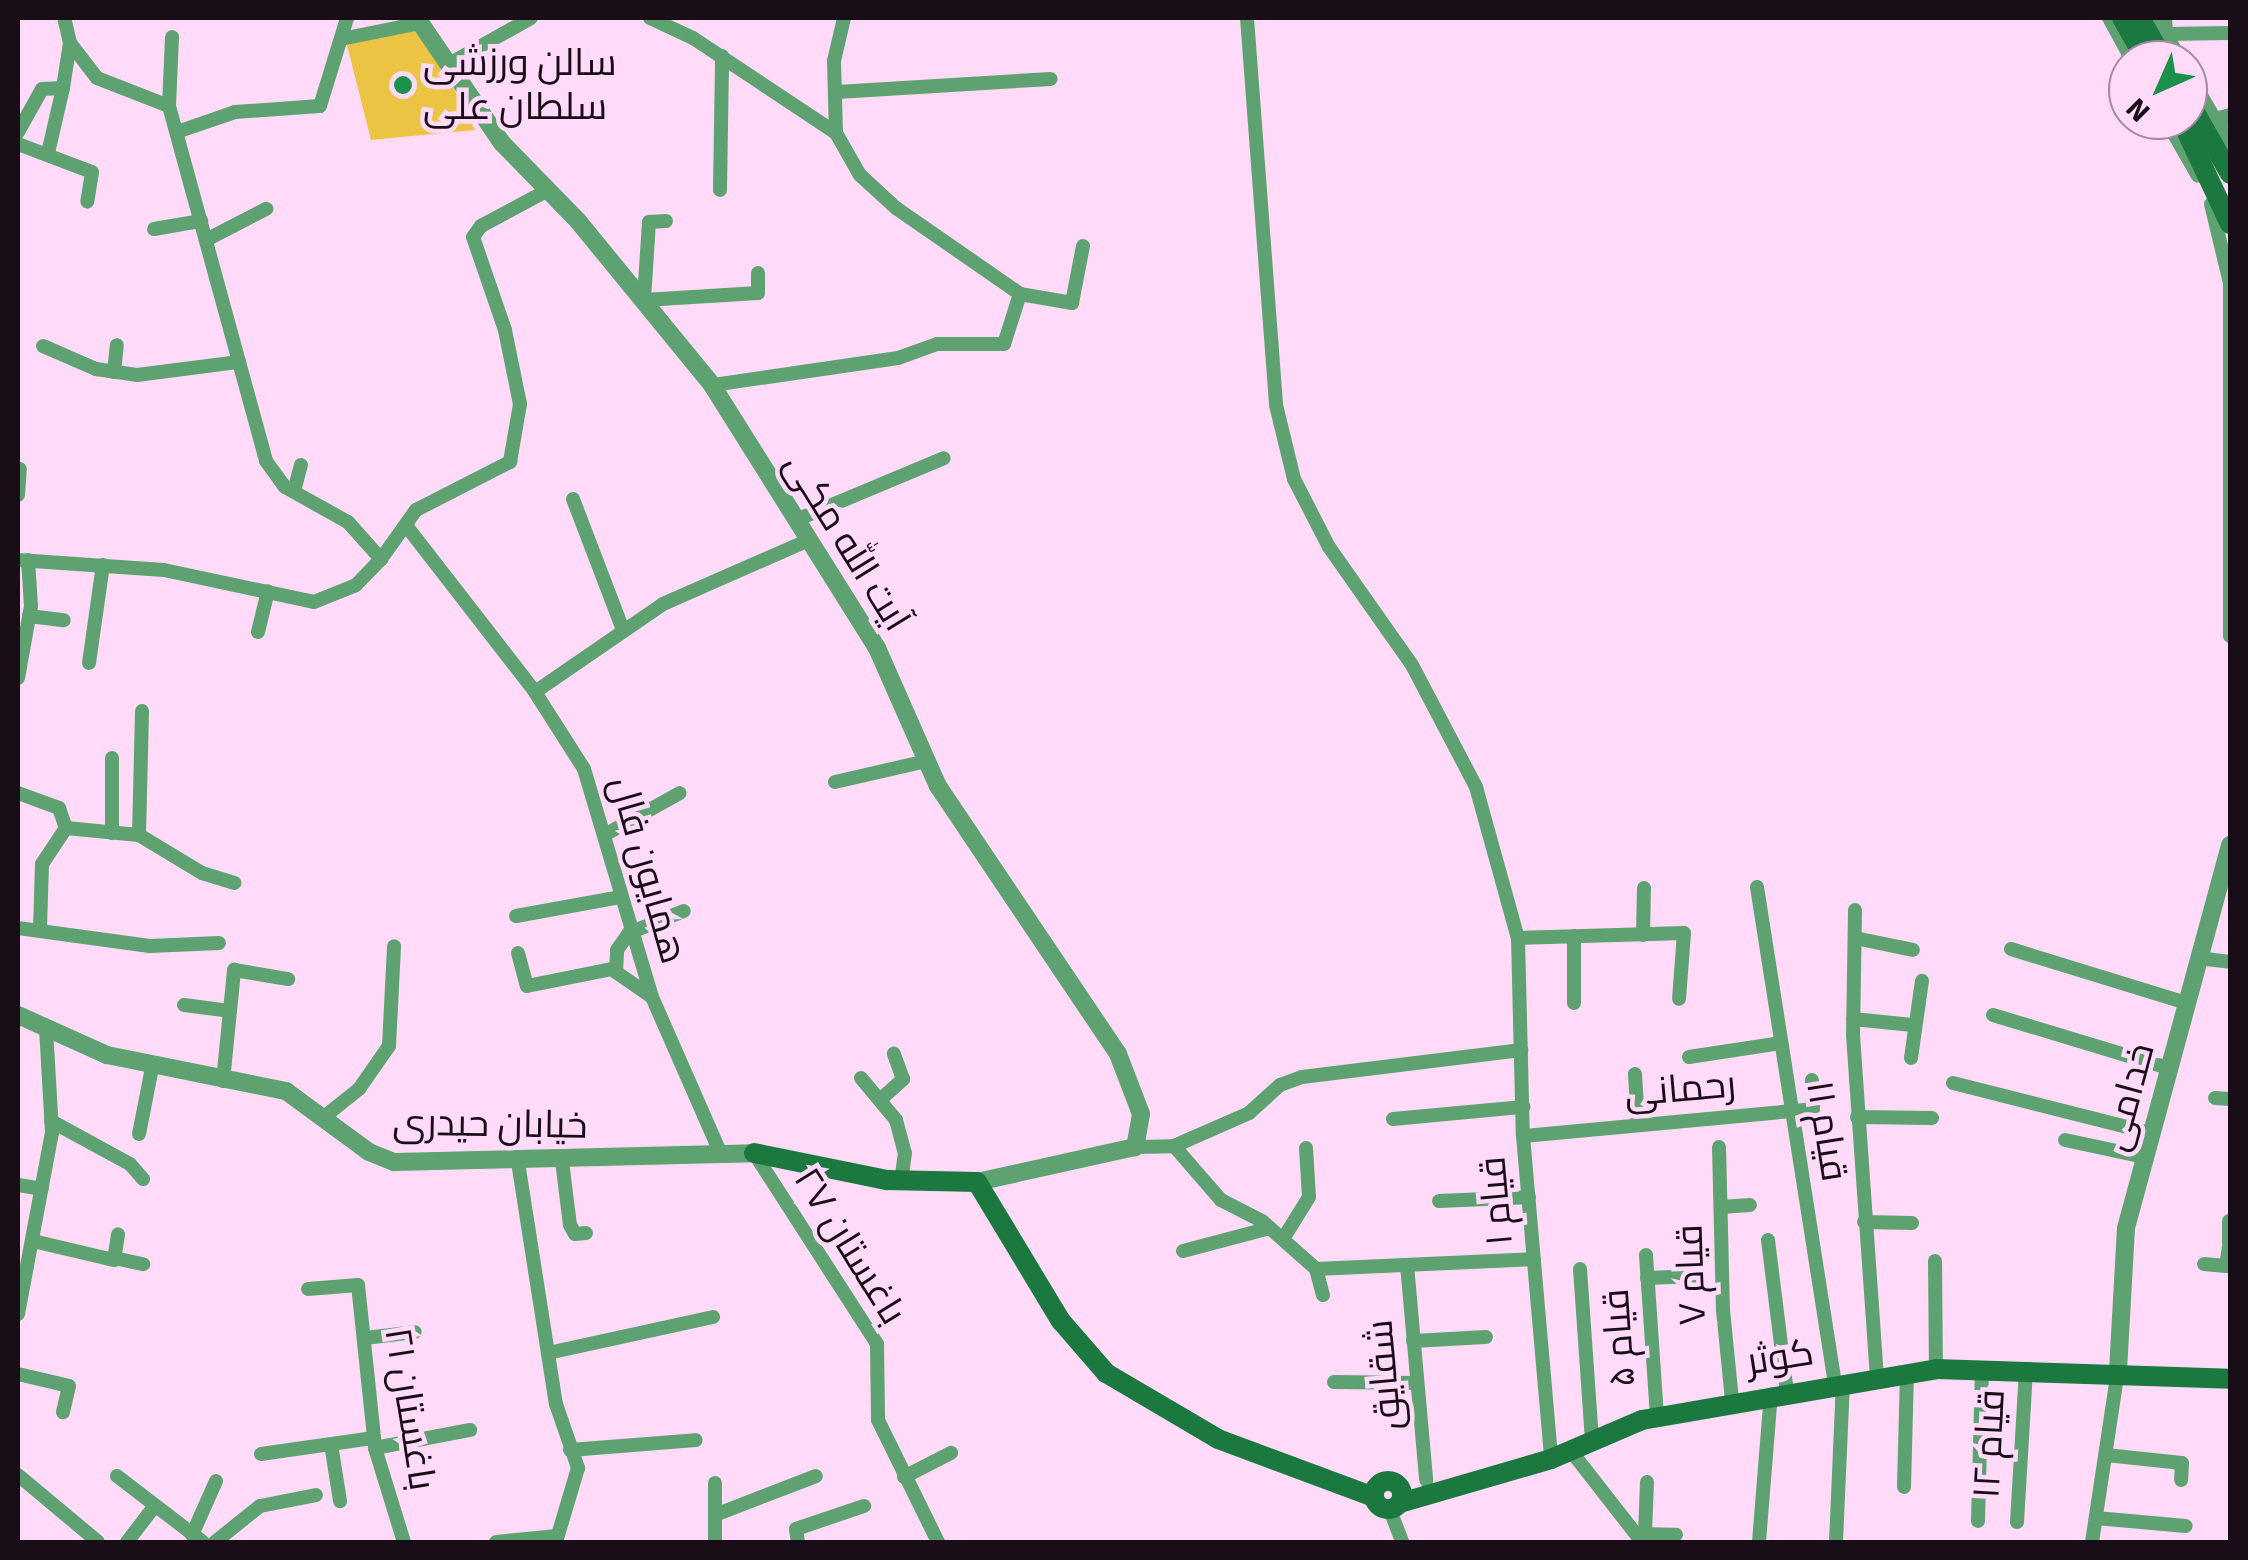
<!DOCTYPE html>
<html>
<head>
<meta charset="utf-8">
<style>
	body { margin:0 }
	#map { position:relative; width:2248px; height:1560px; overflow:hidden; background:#ffdbf9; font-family:Signika,Cairo,sans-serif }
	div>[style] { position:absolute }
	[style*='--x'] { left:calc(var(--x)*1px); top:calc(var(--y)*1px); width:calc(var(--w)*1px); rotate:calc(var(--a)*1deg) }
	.green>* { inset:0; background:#ecc443 }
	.minor>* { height:14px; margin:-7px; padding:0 7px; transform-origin:7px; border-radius:7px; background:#5da270 }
	.tertiary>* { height:18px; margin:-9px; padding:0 9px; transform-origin:9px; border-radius:9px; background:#5da270 }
	.secondary>* { height:20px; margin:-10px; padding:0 10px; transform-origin:10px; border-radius:10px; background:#1b7940 }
	.secondary>.ring { margin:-10px; padding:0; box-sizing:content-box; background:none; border:20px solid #1b7940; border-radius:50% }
	.dots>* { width:28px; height:28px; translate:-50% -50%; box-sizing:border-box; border:5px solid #ffdbf9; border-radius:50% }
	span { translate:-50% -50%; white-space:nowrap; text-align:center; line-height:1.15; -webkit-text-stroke:9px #ffdbf9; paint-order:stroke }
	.poi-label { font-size:38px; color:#190d17 }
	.left { translate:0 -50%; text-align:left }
	.street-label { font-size:38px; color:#190d17 }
	.frame { position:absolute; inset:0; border:20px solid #190d17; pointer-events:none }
	.north { position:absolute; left:2108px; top:40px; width:100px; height:100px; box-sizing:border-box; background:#ffdbf9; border:2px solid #a3899f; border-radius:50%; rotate:225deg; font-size:28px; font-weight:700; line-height:40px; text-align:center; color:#190d17 }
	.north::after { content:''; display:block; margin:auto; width:35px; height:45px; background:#1b914b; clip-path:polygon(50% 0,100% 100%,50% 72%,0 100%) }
</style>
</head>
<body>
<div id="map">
	<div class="green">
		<div style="clip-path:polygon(420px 23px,475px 130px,371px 140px,347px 45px)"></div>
	</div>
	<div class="minor">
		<div style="--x:650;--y:18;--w:47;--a:24.9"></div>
		<div style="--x:693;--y:38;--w:172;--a:33.6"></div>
		<div style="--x:836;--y:133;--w:48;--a:60.3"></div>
		<div style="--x:860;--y:175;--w:49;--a:42.5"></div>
		<div style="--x:896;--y:208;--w:151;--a:34.7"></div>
		<div style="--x:1020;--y:294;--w:52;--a:107.7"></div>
		<div style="--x:1004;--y:344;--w:67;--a:180"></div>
		<div style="--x:937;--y:344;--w:41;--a:160.3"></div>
		<div style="--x:898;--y:358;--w:188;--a:171.7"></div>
		<div style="--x:1247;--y:18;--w:388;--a:85.7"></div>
		<div style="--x:1276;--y:405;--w:76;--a:76.3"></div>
		<div style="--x:1294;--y:479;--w:76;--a:62.8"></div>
		<div style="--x:1329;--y:547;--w:144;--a:54.9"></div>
		<div style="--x:1412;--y:665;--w:138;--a:62.3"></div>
		<div style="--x:1476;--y:787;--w:157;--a:74.5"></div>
		<div style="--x:1518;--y:938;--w:198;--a:88.6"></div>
		<div style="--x:1523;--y:1136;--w:324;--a:85"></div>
		<div style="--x:2109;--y:18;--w:48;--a:61.3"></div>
		<div style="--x:2156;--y:18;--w:49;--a:59.2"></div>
		<div style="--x:2165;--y:18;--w:16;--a:86"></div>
		<div style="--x:2166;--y:34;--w:64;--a:-0.9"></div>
		<div style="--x:341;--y:39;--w:81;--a:-11.4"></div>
		<div style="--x:70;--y:43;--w:44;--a:52.4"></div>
		<div style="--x:97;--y:78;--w:77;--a:21.3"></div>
		<div style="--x:169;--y:106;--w:368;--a:74.7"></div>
		<div style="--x:266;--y:461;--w:32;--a:54"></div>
		<div style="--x:285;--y:487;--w:72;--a:29.1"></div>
		<div style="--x:348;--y:522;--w:50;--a:48.3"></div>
		<div style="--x:381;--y:559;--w:60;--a:-54.5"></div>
		<div style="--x:416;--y:510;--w:106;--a:-27.1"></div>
		<div style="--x:510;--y:462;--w:59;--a:-80.2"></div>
		<div style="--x:520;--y:404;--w:76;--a:-101.5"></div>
		<div style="--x:505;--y:330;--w:98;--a:-109"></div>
		<div style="--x:473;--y:237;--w:14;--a:-54"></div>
		<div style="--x:481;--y:226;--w:76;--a:-28.2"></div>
		<div style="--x:447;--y:65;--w:96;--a:-29.2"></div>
		<div style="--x:2188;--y:73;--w:83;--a:59.7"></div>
		<div style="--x:837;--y:92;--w:214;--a:-3.5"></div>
		<div style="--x:169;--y:106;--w:69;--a:-87.5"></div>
		<div style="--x:2166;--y:120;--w:64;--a:60.3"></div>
		<div style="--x:18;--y:132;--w:49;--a:-60.8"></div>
		<div style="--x:42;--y:89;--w:21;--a:-3"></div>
		<div style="--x:63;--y:88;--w:46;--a:-81.2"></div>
		<div style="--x:70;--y:43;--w:26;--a:-103"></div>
		<div style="--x:177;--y:132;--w:61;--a:-19"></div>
		<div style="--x:235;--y:112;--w:85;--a:-4"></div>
		<div style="--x:320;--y:106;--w:92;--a:-72.9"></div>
		<div style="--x:836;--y:133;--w:72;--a:-91.6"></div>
		<div style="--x:834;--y:61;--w:44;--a:-76.9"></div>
		<div style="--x:18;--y:144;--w:79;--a:20.7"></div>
		<div style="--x:92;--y:172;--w:30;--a:99"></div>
		<div style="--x:48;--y:153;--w:67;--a:-77"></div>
		<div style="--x:720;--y:190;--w:134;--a:-89.1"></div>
		<div style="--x:2211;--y:204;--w:81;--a:76.5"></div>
		<div style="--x:2230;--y:283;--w:353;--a:90"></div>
		<div style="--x:666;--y:221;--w:17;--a:177"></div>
		<div style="--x:649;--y:222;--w:78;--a:93.7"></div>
		<div style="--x:644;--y:300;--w:114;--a:-3.5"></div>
		<div style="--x:758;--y:293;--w:20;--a:-90"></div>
		<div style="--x:154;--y:229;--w:48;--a:-9.7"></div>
		<div style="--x:206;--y:240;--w:68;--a:-27.3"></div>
		<div style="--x:1020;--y:294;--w:53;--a:9.8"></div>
		<div style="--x:1072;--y:303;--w:58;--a:-79.1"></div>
		<div style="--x:43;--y:346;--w:58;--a:23.5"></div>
		<div style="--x:96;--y:369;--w:41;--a:8.3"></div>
		<div style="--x:137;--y:375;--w:103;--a:-7.3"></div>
		<div style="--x:114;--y:372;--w:27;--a:-84"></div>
		<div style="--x:294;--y:491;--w:27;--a:-75"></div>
		<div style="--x:18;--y:495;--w:26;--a:-86"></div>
		<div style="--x:573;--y:499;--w:140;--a:69.1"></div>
		<div style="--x:796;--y:520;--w:160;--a:-22.7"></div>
		<div style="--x:408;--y:528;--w:207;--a:52.2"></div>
		<div style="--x:535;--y:692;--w:91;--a:57.5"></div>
		<div style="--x:584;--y:769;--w:238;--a:73.4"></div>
		<div style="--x:652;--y:997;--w:171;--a:66.3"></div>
		<div style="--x:18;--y:560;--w:146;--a:3.9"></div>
		<div style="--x:164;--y:570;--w:153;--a:12"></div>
		<div style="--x:314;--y:602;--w:45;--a:-22"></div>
		<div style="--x:356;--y:585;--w:36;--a:-46"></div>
		<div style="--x:29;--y:616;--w:35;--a:7"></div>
		<div style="--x:258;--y:632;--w:42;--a:-76.3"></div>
		<div style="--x:89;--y:663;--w:99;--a:-81.9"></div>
		<div style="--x:18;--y:678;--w:73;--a:-79.8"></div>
		<div style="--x:31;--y:606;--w:46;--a:-93.7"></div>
		<div style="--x:535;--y:692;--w:155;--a:-34.5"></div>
		<div style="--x:663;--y:604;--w:159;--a:-23.7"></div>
		<div style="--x:112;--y:758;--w:75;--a:90"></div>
		<div style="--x:835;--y:782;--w:94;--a:-12.9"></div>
		<div style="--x:18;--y:793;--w:44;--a:20.1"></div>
		<div style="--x:59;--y:808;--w:21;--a:71"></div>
		<div style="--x:66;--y:828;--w:73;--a:5.5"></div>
		<div style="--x:139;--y:835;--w:74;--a:31.1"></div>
		<div style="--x:202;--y:873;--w:34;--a:17"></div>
		<div style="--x:608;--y:833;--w:82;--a:-29.1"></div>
		<div style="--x:139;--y:835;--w:124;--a:-88.6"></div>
		<div style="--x:1757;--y:887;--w:503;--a:81.08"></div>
		<div style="--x:1855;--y:910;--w:125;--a:90.9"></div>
		<div style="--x:1853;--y:1035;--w:344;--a:86"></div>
		<div style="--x:516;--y:916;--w:107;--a:-10.3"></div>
		<div style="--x:18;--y:928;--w:133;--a:7.8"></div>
		<div style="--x:150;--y:946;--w:69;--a:-2.5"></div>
		<div style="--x:40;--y:928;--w:64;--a:-88.2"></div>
		<div style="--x:42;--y:864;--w:43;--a:-56.3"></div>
		<div style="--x:1643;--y:935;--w:47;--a:-88.8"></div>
		<div style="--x:1574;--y:936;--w:67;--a:90"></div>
		<div style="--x:1518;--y:938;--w:166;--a:-1.7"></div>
		<div style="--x:1684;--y:933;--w:66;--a:94.3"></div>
		<div style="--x:1855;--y:938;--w:59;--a:11.7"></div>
		<div style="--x:2011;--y:949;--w:184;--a:17.1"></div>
		<div style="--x:518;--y:953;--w:34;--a:75"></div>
		<div style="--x:527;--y:986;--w:91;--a:-11.4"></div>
		<div style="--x:2198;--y:958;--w:32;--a:7"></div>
		<div style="--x:652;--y:997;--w:44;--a:-145.2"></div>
		<div style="--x:616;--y:972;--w:22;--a:-87"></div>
		<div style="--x:617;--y:950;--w:21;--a:-55"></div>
		<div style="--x:629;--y:933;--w:59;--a:-21.8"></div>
		<div style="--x:184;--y:1005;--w:46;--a:7.4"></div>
		<div style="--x:1993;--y:1015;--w:184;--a:16.8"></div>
		<div style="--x:1853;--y:1019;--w:60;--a:5.7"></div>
		<div style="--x:1689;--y:1057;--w:92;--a:-8.7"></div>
		<div style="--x:1911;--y:1058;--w:78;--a:-81.9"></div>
		<div style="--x:1635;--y:1074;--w:51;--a:86.6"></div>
		<div style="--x:861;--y:1078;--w:55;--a:50.2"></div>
		<div style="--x:896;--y:1120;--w:34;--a:75"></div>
		<div style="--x:905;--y:1153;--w:29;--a:98"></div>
		<div style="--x:223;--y:1081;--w:112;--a:-84.3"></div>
		<div style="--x:234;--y:970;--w:55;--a:9.5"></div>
		<div style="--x:1953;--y:1083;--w:204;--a:14.2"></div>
		<div style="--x:2215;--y:1098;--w:15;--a:4"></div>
		<div style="--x:881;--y:1099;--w:30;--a:-42"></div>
		<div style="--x:903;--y:1079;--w:27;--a:-110"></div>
		<div style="--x:324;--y:1117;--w:45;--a:-38.7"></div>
		<div style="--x:359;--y:1089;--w:52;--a:-55.1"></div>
		<div style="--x:389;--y:1046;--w:100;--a:-87.1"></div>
		<div style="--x:1857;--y:1117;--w:75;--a:0.8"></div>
		<div style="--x:1393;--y:1119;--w:131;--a:-5.3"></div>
		<div style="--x:51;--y:1121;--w:90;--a:28.6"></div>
		<div style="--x:130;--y:1164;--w:20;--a:49"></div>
		<div style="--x:139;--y:1134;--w:67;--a:-78.9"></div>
		<div style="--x:1523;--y:1136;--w:291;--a:-5.3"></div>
		<div style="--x:1813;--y:1109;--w:29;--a:-92"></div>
		<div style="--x:2065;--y:1140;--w:82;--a:12"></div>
		<div style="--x:1174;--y:1146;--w:72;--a:49"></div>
		<div style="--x:1221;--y:1200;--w:46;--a:27.1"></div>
		<div style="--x:1262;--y:1221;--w:72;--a:41.6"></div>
		<div style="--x:1316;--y:1269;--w:218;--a:-2.6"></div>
		<div style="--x:1135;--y:1147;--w:39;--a:-1"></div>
		<div style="--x:1174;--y:1146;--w:82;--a:-23.7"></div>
		<div style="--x:1249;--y:1113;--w:42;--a:-42.1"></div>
		<div style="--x:1280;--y:1085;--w:23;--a:-20"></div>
		<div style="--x:1302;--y:1077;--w:221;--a:-7"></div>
		<div style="--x:1719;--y:1147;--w:163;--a:88.6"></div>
		<div style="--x:1723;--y:1310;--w:90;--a:84.3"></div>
		<div style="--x:754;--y:1153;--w:227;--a:57.2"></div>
		<div style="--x:877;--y:1344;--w:76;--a:89.2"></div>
		<div style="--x:878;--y:1420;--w:136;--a:63.8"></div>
		<div style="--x:562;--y:1161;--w:64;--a:82.9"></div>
		<div style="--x:570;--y:1225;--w:10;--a:61"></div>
		<div style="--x:575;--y:1234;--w:11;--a:-5"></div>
		<div style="--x:518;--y:1162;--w:245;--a:81.1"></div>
		<div style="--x:556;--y:1404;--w:68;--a:71"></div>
		<div style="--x:578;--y:1468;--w:77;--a:106.6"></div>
		<div style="--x:18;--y:1185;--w:24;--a:9"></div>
		<div style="--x:1439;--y:1201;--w:90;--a:-2.5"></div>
		<div style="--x:1721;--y:1207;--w:29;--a:-4"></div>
		<div style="--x:2229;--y:1221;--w:21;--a:90"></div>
		<div style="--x:1864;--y:1222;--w:48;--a:1.2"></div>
		<div style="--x:1283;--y:1239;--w:49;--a:-58.2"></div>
		<div style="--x:1309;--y:1197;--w:49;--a:-93.5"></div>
		<div style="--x:1768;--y:1240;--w:153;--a:82.9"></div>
		<div style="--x:33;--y:1241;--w:83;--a:13.2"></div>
		<div style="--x:114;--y:1260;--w:26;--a:-81"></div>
		<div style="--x:1183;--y:1251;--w:90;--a:-14.8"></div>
		<div style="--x:1646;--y:1255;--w:162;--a:86.1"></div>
		<div style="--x:114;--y:1258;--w:30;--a:12"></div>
		<div style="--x:1935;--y:1261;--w:108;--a:89.5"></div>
		<div style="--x:2204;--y:1264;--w:22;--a:5"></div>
		<div style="--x:2226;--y:1266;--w:24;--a:-81"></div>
		<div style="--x:1407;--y:1265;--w:216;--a:84.9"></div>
		<div style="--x:1316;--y:1269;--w:27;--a:75"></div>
		<div style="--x:1580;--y:1269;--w:172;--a:86"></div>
		<div style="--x:1647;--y:1278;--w:50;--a:-2.3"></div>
		<div style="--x:308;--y:1289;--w:50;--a:-4.6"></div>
		<div style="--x:358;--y:1285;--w:164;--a:84"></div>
		<div style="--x:375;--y:1448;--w:98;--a:72.9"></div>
		<div style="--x:18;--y:1314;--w:185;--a:-79.4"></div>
		<div style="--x:52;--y:1132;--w:105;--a:-93.3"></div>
		<div style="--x:365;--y:1338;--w:50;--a:-6.8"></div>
		<div style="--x:1413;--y:1341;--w:73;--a:-3.1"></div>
		<div style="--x:548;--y:1353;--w:169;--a:-12.3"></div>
		<div style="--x:18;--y:1374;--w:52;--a:13.2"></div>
		<div style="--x:69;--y:1386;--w:27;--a:103"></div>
		<div style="--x:1334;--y:1382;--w:82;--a:0.7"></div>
		<div style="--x:331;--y:1444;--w:58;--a:81"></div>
		<div style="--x:375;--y:1448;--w:97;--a:-10.7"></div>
		<div style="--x:570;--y:1450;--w:126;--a:-4.5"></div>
		<div style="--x:1571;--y:1451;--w:115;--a:52"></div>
		<div style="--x:261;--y:1454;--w:114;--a:-8.1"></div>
		<div style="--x:2106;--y:1455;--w:76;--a:6"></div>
		<div style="--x:2182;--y:1463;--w:17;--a:93"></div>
		<div style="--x:18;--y:1475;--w:104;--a:39.9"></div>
		<div style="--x:117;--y:1476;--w:108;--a:37.5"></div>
		<div style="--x:904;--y:1477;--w:53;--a:-27.1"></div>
		<div style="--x:1904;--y:1487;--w:114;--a:-88.5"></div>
		<div style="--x:1390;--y:1510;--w:34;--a:69"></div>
		<div style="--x:715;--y:1515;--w:108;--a:-21.1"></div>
		<div style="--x:2096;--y:1518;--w:90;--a:5.1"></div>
		<div style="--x:1978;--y:1521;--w:152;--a:-88.5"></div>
		<div style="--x:2017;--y:1522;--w:152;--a:-86.6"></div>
		<div style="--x:1637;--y:1534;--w:39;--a:1"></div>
		<div style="--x:1645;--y:1534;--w:52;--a:-87.8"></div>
		<div style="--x:192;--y:1535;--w:59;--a:-66"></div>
		<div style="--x:127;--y:1542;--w:44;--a:-52.4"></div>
		<div style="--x:215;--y:1542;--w:58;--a:-38.7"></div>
		<div style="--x:260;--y:1506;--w:57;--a:-11.1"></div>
		<div style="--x:496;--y:1542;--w:61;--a:-5.6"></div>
		<div style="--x:715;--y:1542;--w:59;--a:-90"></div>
		<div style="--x:798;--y:1542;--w:13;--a:-99"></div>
		<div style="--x:796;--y:1529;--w:72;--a:-18.7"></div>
		<div style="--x:1759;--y:1542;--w:148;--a:-85.4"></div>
		<div style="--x:1836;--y:1542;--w:159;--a:-87.5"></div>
		<div style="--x:2092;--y:1542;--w:173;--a:-81.4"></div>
	</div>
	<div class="tertiary">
		<div style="--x:417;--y:18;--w:151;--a:55.8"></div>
		<div style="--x:502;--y:143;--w:109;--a:45.7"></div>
		<div style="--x:578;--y:221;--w:212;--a:50.7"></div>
		<div style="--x:712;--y:385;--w:310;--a:57.9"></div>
		<div style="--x:877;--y:648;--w:151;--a:66.2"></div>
		<div style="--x:938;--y:786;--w:323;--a:56.1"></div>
		<div style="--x:1118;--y:1054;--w:64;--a:69"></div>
		<div style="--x:1141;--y:1114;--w:34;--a:100"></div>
		<div style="--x:1135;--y:1147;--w:162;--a:167.5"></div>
		<div style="--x:2188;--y:128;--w:43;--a:-14.7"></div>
		<div style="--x:18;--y:1015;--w:98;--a:24.2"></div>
		<div style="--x:107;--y:1055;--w:183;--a:11.4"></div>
		<div style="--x:286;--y:1091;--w:103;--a:36.3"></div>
		<div style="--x:369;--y:1152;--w:27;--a:22"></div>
		<div style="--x:394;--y:1162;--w:360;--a:-1.4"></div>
		<div style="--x:2118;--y:1371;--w:143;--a:-86.8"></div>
		<div style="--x:2126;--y:1228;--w:397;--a:-74.8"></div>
	</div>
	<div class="secondary">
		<div style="--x:2122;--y:18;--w:48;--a:60.3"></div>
		<div style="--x:2140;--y:18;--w:48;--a:60.3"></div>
		<div style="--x:2188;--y:100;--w:85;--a:60.4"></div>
		<div style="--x:2181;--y:120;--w:115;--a:64.8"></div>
		<div style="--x:754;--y:1153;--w:136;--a:11.5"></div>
		<div style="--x:887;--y:1180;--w:90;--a:1.3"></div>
		<div style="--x:977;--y:1182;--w:162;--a:58.9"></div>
		<div style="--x:1061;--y:1321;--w:69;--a:49.1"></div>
		<div style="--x:1106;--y:1373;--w:130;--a:30.5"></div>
		<div style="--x:1218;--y:1439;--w:166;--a:20.4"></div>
		<div class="ring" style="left:1374px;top:1481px;width:8px;height:8px"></div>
		<div style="--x:1400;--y:1503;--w:157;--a:-16.2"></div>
		<div style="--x:1551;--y:1459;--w:99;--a:-23.2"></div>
		<div style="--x:1642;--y:1420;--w:298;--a:-9.8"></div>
		<div style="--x:1936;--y:1369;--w:294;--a:1.9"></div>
	</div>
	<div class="dots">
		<div style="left:403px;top:85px;background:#1b914b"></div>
	</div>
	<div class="poi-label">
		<span class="left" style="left:423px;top:85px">سالن ورزشی<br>سلطان علی</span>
	</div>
	<div class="street-label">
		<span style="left:847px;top:542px;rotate:58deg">آیت الله مکی</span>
		<span style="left:648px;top:870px;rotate:74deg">همایون فال</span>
		<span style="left:1680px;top:1089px;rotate:-5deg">رحمانی</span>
		<span style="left:2128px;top:1097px;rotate:-75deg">خدامی</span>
		<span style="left:490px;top:1124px;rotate:1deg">خیابان حیدری</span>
		<span style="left:1827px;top:1131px;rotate:81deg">قیام ۱۱</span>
		<span style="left:1496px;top:1201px;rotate:-95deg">قیام ۱</span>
		<span style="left:850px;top:1246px;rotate:58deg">باغستان ۲۷</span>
		<span style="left:1691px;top:1275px;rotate:-92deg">قیام ۷</span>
		<span style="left:1619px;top:1338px;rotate:-94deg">قیام ۵</span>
		<span style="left:1780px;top:1357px;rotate:-9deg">کوثر</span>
		<span style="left:1384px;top:1375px;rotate:-95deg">شقایق</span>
		<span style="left:410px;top:1409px;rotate:81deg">باغستان ۲۱</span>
		<span style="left:1989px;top:1444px;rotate:-87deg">قیام ۱۲</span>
	</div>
	<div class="frame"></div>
	<div class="north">N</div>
</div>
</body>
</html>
